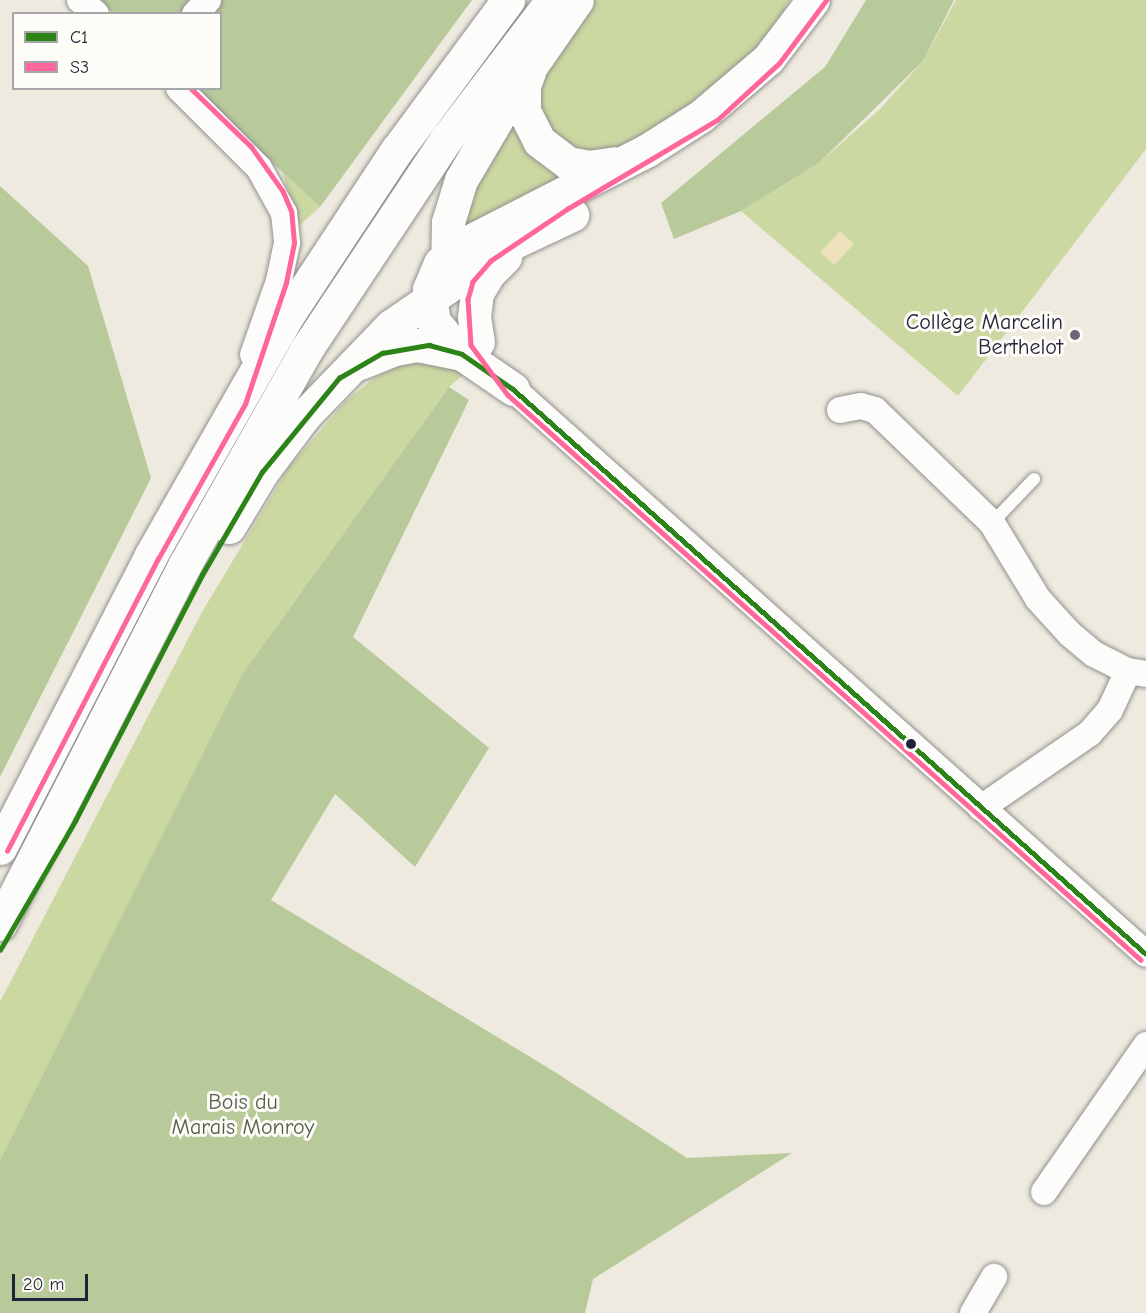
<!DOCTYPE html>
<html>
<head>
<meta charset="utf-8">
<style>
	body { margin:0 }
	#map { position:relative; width:1146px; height:1313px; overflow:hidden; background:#eeeadf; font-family:"Comic Neue",sans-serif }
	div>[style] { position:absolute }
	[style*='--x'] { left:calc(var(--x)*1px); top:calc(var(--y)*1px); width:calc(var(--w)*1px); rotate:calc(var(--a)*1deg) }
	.green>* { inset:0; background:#cbd8a2 }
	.forest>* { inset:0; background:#b8c99a }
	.sand>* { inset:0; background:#eee1bb; transform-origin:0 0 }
	.roads { filter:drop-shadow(0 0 2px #92908f) drop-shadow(0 0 2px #92908f) }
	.lane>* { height:12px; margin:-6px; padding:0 6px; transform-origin:6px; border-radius:6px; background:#fcfcfa }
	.street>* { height:26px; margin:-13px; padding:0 13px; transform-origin:13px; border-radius:13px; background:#fcfcfa }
	.highway>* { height:33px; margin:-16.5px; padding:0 16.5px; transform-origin:16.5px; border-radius:16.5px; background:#fcfcfa }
	.bus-1>* { height:4.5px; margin:-2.25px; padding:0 2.25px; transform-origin:2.25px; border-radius:2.25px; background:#2c8317 }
	.bus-2>* { height:4.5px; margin:-2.25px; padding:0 2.25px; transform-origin:2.25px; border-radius:2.25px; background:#f69 }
	.dots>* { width:16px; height:16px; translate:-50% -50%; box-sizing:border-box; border:3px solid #fdfcf7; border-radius:50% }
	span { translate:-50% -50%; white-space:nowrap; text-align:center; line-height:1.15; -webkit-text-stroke:6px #fdfcf7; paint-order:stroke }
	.poi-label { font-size:22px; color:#22223b }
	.right { translate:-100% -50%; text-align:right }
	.park-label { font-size:22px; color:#535d4e }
	.legend { position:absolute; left:12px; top:12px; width:210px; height:78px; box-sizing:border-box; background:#fdfcf7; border:2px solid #a5a5ac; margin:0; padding:8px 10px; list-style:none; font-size:18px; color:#22223b }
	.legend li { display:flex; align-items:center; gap:12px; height:30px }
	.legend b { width:30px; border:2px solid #a5a5ac }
	.scale { position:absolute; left:12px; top:1274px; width:76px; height:27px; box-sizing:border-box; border:3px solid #22223b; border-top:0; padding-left:8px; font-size:18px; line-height:21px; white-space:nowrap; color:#22223b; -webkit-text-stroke:4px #fdfcf7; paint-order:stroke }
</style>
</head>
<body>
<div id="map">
	<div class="green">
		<div style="clip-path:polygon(588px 0,790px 0,776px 25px,734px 78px,704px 103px,599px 157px,557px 141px,540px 112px,538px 98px,541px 80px)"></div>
		<div style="clip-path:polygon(956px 0,1146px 0,1146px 149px,958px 396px,741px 211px,819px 163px,880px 109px,923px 61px)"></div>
		<div style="clip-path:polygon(513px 104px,567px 176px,454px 240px,455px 223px)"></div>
		<div style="clip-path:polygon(282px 172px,320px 207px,300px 225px)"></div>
		<div style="clip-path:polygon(437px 359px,466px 372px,449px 387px,243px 673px,0 1160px,0 1002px,202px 612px,289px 467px,345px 402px,374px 378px,401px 365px)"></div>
	</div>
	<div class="forest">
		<div style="clip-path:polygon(99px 0,472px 0,320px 207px,193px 89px,220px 88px,220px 14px,113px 13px)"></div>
		<div style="clip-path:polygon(866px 0,954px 0,923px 61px,819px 163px,741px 211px,674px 239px,661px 203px,825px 67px)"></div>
		<div style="clip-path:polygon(0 186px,88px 266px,151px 478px,0 777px)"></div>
		<div style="clip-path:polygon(449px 387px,469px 400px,353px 637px,489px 748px,415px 867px,335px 794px,271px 900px,555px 1072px,687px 1158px,792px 1153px,593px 1279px,585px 1313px,0 1313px,0 1160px,243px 673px)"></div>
	</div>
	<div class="sand">
		<div style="left:840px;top:231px;width:19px;height:29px;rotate:43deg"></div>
	</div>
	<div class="roads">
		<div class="lane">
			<div style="--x:992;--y:523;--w:61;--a:-46.3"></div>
		</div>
		<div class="street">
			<div style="--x:80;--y:0;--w:21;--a:41"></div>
			<div style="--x:195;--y:14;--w:19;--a:-47"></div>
			<div style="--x:179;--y:88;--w:113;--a:45"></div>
			<div style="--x:259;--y:168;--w:51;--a:60.9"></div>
			<div style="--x:284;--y:213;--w:30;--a:84"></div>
			<div style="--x:287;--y:243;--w:39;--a:102"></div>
			<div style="--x:279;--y:281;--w:78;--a:109.4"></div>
			<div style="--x:513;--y:389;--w:848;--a:41.75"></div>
			<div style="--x:840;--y:410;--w:21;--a:-11"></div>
			<div style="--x:861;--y:406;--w:15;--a:16"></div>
			<div style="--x:875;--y:410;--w:163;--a:44"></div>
			<div style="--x:992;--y:523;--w:89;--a:58.8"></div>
			<div style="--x:1038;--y:599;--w:47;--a:47.6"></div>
			<div style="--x:1070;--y:634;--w:31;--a:40"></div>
			<div style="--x:1094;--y:654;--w:38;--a:27"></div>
			<div style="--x:981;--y:808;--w:132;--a:-34.5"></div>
			<div style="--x:1090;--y:733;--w:30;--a:-49"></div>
			<div style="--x:1110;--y:710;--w:43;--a:-65.2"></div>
			<div style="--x:1128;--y:671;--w:18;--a:9"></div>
			<div style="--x:1044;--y:1192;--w:179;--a:-55.2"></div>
			<div style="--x:973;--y:1313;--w:42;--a:-59.7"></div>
		</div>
		<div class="highway">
			<div style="--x:529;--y:72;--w:15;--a:110"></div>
			<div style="--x:524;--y:86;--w:25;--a:90"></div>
			<div style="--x:524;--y:111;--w:34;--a:63"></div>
			<div style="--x:539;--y:141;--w:36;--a:37"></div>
			<div style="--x:568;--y:163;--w:20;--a:11"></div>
			<div style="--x:588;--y:167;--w:27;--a:-8"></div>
			<div style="--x:447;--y:274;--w:52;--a:-88.9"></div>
			<div style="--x:448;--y:222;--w:44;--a:-72.8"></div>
			<div style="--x:461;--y:180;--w:102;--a:-59.4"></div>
			<div style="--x:513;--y:92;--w:112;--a:-55.2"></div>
			<div style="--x:478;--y:342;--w:25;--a:-99"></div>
			<div style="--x:474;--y:317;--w:24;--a:-83"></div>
			<div style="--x:477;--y:293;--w:23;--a:-59"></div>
			<div style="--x:489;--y:273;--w:23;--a:-45"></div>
			<div style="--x:360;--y:363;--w:38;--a:-22"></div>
			<div style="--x:395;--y:349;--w:23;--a:-10"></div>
			<div style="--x:418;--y:345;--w:45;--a:11.6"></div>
			<div style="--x:513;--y:389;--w:62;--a:-145.5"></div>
			<div style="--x:462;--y:354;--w:43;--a:-131.2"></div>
			<div style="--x:434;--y:322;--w:33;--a:-99"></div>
			<div style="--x:429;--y:289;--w:28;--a:-67"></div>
			<div style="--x:440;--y:263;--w:37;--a:-36"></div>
			<div style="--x:470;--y:241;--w:198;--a:-27.1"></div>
			<div style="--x:646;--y:151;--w:65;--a:-32.5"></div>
			<div style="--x:701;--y:116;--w:88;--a:-40.4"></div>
			<div style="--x:768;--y:59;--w:74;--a:-52.7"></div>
			<div style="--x:229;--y:527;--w:64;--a:-59"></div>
			<div style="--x:262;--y:472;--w:70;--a:-53.1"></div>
			<div style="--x:304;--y:416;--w:125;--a:-46"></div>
			<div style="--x:391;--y:326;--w:142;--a:-34.7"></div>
			<div style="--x:508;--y:245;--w:71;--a:-25.1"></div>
			<div style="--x:0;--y:848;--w:330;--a:-62.7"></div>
			<div style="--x:151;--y:555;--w:276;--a:-60.3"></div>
			<div style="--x:288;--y:315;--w:198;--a:-56.6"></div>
			<div style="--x:397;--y:150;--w:187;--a:-53.5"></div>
			<div style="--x:0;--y:924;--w:405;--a:-62.8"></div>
			<div style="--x:185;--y:564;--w:246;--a:-60.5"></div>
			<div style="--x:306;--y:350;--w:255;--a:-56.4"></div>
			<div style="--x:447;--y:138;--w:173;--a:-52.7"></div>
		</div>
	</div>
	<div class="bus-1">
		<div style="--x:0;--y:950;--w:149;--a:-59.8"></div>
		<div style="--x:75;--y:821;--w:277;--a:-62.7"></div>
		<div style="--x:202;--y:575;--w:119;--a:-59.8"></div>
		<div style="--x:262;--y:472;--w:122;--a:-50.7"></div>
		<div style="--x:339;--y:378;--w:50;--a:-30.2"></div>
		<div style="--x:382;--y:353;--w:48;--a:-9.7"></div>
		<div style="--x:429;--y:345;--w:34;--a:15"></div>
		<div style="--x:462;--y:354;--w:62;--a:34.5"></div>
		<div style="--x:513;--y:389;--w:848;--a:41.75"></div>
	</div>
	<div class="bus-2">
		<div style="--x:827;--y:0;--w:79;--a:126.7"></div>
		<div style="--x:780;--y:63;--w:84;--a:137.4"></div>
		<div style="--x:718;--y:120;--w:174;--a:149.3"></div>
		<div style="--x:568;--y:209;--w:93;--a:146"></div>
		<div style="--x:491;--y:261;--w:28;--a:131"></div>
		<div style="--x:473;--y:282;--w:18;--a:106"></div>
		<div style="--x:468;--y:299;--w:46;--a:86.3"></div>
		<div style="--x:471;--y:345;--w:62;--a:53.5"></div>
		<div style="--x:508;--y:395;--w:848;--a:41.75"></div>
		<div style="--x:7;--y:851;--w:329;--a:-62.7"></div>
		<div style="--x:158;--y:559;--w:178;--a:-60.7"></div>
		<div style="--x:245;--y:404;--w:128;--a:-71.3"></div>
		<div style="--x:286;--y:283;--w:41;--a:-78.7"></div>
		<div style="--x:294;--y:243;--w:32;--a:-95"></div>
		<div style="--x:291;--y:211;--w:21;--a:-113"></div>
		<div style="--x:283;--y:192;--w:55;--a:-125.4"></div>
		<div style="--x:251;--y:147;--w:85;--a:-136"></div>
	</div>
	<div class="dots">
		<div style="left:1075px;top:335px;background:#696874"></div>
		<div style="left:911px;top:744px;background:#22223b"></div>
	</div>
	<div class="poi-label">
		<span class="right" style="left:1063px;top:335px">Collège Marcelin<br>Berthelot</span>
	</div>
	<div class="park-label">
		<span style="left:243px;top:1115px">Bois du<br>Marais Monroy</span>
	</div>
	<ul class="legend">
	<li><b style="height:8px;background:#2c8317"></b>C1</li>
	<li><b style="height:8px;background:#f69"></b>S3</li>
	</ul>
	<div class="scale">20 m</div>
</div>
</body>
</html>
